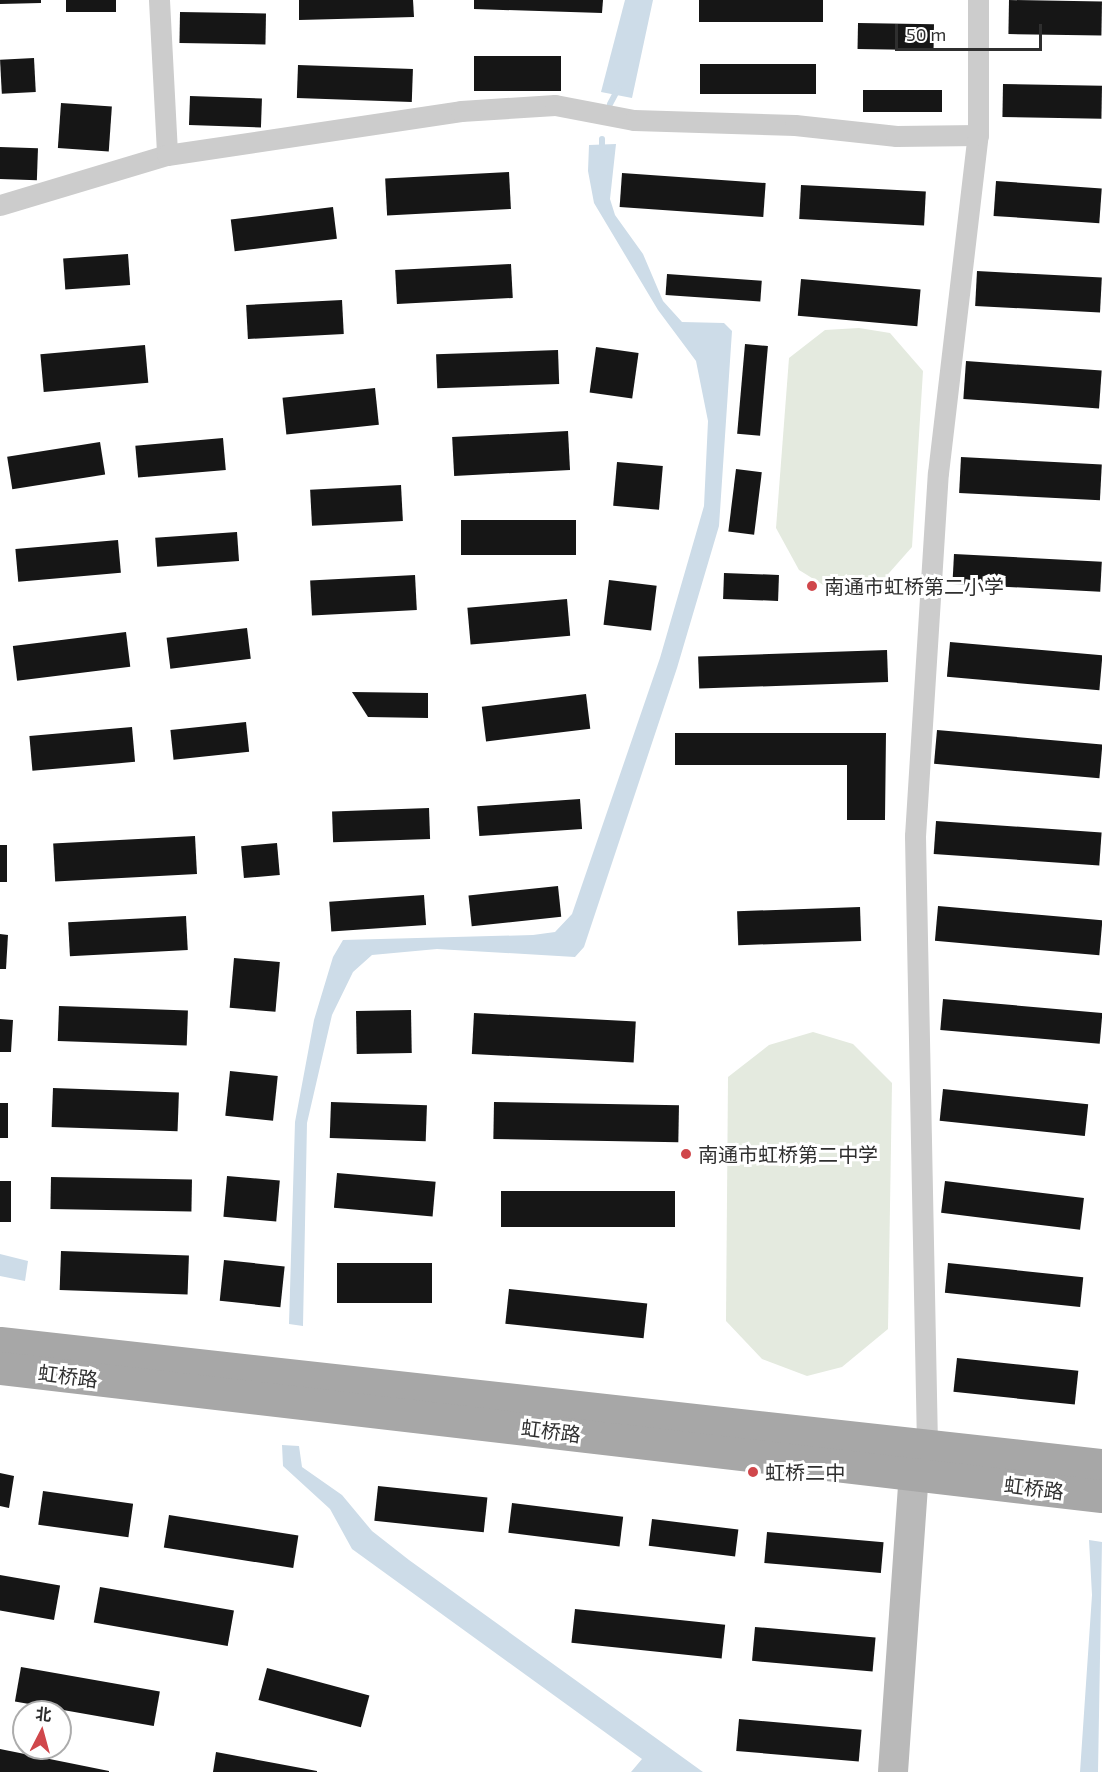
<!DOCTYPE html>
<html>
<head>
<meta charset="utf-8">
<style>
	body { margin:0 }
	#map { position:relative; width:1102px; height:1772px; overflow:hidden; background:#fff; font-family:"Exo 2","Noto Sans SC",sans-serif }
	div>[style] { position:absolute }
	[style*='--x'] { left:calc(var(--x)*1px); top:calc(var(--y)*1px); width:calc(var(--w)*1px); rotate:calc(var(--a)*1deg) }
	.green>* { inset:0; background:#e4eadf }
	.water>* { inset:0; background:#cddce8 }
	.stream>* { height:6px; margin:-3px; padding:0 3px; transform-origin:3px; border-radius:3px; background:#cddce8 }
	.building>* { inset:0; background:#161616; transform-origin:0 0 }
	.street>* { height:21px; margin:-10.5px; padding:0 10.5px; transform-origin:10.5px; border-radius:10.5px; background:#ccc }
	.secondary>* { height:30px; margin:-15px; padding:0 15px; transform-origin:15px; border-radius:15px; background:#b9b9b9 }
	.primary>* { height:33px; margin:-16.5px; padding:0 16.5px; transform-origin:16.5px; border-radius:16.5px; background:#a7a7a7 }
	.dots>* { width:16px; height:16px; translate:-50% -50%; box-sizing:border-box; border:3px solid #fff; border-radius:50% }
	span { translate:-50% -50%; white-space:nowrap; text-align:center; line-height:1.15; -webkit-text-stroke:6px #fff; paint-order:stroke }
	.poi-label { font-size:20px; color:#2f2f2f }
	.left { translate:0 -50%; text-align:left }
	.street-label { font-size:20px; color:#2f2f2f }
	.north { position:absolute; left:12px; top:1700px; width:60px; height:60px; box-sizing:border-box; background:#fff; border:2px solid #acacac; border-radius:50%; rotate:6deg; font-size:16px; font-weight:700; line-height:24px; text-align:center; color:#2f2f2f }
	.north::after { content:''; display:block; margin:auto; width:21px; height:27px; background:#d0474b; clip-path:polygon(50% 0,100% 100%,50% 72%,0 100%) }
	.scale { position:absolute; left:895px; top:24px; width:147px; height:27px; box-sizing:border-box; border:3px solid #2f2f2f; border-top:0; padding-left:8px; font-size:18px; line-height:21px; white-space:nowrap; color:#2f2f2f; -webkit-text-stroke:4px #fff; paint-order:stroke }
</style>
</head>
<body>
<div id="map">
	<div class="green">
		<div style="clip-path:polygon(859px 328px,890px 333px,923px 371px,912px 547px,882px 581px,857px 591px,833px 591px,799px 570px,776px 528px,789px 358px,825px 330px)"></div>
		<div style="clip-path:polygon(813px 1032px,853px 1044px,892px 1083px,888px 1329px,842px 1367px,807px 1376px,762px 1359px,726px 1321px,728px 1077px,769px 1045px)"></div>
	</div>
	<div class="water">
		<div style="clip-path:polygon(625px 0,653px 0,632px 98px,601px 92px)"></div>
		<div style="clip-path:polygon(616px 144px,610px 199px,615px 215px,643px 254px,663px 301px,682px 322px,724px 323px,732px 331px,719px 526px,677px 668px,584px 947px,575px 957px,437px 949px,372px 955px,353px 972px,332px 1015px,307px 1123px,303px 1326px,289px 1324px,295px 1122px,314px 1020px,333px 957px,343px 940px,533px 935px,555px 932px,572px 914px,660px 658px,704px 506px,708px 421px,696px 361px,658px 310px,594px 203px,588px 171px,589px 145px)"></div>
		<div style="clip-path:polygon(0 1254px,28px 1261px,25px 1281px,0 1276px)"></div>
		<div style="clip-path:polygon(282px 1445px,299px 1446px,302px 1467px,342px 1495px,372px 1531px,409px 1560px,703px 1772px,631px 1772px,642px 1759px,352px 1549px,330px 1509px,283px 1466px)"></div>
		<div style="clip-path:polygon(1089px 1540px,1102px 1542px,1098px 1772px,1080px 1772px,1092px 1595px)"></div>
	</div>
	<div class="stream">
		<div style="--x:610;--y:104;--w:17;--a:-62"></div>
		<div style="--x:602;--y:139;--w:12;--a:90"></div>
	</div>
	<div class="building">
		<div style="clip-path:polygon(0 0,41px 0,41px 3px,0 4px)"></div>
		<div style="left:66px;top:0;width:50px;height:12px"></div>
		<div style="clip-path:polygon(299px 0,413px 0,414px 17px,299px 20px)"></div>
		<div style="clip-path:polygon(474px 0,603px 0,602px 13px,474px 9px)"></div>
		<div style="left:699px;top:0;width:124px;height:22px"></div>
		<div style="left:1009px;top:0;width:93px;height:34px;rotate:1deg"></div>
		<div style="left:180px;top:12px;width:86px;height:31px;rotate:1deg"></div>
		<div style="left:858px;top:23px;width:76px;height:26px;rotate:1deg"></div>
		<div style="left:561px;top:56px;width:35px;height:87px;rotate:90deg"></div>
		<div style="left:34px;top:58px;width:34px;height:34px;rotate:87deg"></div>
		<div style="left:700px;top:64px;width:116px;height:30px"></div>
		<div style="left:298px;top:65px;width:115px;height:33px;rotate:2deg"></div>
		<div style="left:1003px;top:84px;width:99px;height:33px;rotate:1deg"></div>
		<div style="left:863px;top:90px;width:79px;height:22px"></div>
		<div style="left:190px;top:96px;width:72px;height:29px;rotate:2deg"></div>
		<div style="left:61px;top:103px;width:51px;height:45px;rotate:4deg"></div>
		<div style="left:0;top:147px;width:38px;height:32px;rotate:2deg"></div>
		<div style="left:509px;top:172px;width:37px;height:124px;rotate:87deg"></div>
		<div style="left:622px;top:173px;width:144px;height:34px;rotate:4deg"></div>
		<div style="left:996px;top:181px;width:106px;height:35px;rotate:4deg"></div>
		<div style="left:801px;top:185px;width:125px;height:34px;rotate:3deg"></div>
		<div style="left:333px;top:207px;width:32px;height:103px;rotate:83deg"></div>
		<div style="left:128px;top:254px;width:31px;height:65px;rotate:86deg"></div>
		<div style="left:511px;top:264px;width:34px;height:116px;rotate:87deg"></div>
		<div style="left:977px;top:271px;width:125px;height:35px;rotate:3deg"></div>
		<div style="left:667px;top:274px;width:95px;height:21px;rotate:4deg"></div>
		<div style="left:801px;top:279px;width:120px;height:37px;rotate:5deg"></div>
		<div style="left:342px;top:300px;width:34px;height:96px;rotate:87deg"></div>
		<div style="left:745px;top:344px;width:23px;height:90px;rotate:5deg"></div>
		<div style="left:145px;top:345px;width:38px;height:105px;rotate:85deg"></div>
		<div style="left:596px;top:347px;width:43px;height:46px;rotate:8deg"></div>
		<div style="left:558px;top:350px;width:34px;height:122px;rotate:88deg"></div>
		<div style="left:966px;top:361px;width:136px;height:38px;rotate:4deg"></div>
		<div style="left:375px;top:388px;width:37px;height:93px;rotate:84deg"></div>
		<div style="left:568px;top:431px;width:39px;height:116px;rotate:87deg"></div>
		<div style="left:223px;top:438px;width:32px;height:88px;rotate:85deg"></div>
		<div style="left:100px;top:442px;width:33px;height:94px;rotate:81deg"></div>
		<div style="left:961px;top:457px;width:141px;height:36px;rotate:3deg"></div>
		<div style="left:617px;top:462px;width:46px;height:44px;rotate:5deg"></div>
		<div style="left:736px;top:469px;width:26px;height:63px;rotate:7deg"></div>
		<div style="left:401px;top:485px;width:36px;height:91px;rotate:87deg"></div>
		<div style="left:461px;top:520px;width:115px;height:35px"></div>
		<div style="left:237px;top:532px;width:29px;height:82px;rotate:86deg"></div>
		<div style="left:118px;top:540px;width:33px;height:103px;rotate:85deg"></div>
		<div style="left:954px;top:554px;width:148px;height:30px;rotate:3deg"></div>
		<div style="left:724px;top:573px;width:55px;height:26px;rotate:2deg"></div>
		<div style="left:415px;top:575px;width:35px;height:105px;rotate:87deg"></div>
		<div style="left:609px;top:580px;width:48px;height:45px;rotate:7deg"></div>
		<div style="left:567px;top:599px;width:37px;height:100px;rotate:85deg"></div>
		<div style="left:247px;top:628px;width:31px;height:81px;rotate:83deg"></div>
		<div style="left:126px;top:632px;width:35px;height:114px;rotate:83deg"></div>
		<div style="left:950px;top:642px;width:153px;height:35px;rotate:5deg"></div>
		<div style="left:887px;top:650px;width:32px;height:189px;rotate:88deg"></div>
		<div style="clip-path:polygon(352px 692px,428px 693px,428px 718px,368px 717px)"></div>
		<div style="left:586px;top:694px;width:35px;height:105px;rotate:83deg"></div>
		<div style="left:246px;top:722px;width:30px;height:76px;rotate:84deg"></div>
		<div style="left:132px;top:727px;width:35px;height:103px;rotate:85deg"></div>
		<div style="left:937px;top:730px;width:166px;height:34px;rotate:5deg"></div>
		<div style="clip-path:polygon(675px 733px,886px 733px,885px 820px,847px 820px,847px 765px,675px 765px)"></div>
		<div style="left:580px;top:799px;width:30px;height:103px;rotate:86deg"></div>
		<div style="left:429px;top:808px;width:31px;height:97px;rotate:88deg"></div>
		<div style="left:936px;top:821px;width:166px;height:33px;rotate:4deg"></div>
		<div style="left:195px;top:836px;width:38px;height:142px;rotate:87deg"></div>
		<div style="left:277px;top:843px;width:32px;height:36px;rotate:85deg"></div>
		<div style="left:0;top:845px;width:7px;height:37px"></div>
		<div style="left:558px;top:886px;width:31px;height:90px;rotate:84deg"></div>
		<div style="left:424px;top:895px;width:30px;height:95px;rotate:86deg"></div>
		<div style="left:938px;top:906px;width:165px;height:35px;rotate:5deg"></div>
		<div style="left:860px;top:907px;width:34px;height:123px;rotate:88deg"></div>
		<div style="left:186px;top:916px;width:34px;height:118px;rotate:87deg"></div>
		<div style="clip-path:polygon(0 934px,8px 935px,6px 969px,0 969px)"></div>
		<div style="left:234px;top:958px;width:46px;height:50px;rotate:5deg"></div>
		<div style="left:943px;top:999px;width:160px;height:31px;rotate:5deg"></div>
		<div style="left:59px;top:1006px;width:129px;height:35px;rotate:2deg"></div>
		<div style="left:411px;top:1010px;width:43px;height:55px;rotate:89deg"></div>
		<div style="left:474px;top:1013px;width:162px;height:41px;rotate:3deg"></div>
		<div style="clip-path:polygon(0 1019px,13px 1020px,11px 1052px,0 1052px)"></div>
		<div style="left:230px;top:1071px;width:48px;height:45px;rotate:6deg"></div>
		<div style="left:53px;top:1088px;width:126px;height:39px;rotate:2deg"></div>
		<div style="left:943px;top:1089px;width:146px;height:32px;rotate:6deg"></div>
		<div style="left:331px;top:1102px;width:96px;height:36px;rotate:2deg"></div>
		<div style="left:494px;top:1102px;width:185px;height:37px;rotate:1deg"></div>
		<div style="left:0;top:1103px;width:8px;height:35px"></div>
		<div style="left:337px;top:1173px;width:99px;height:35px;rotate:5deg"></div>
		<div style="left:227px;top:1176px;width:53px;height:41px;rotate:5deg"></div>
		<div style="left:51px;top:1177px;width:141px;height:32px;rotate:1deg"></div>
		<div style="left:0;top:1181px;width:11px;height:41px"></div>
		<div style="left:945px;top:1181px;width:140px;height:32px;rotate:7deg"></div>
		<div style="left:675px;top:1191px;width:36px;height:174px;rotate:90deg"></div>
		<div style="left:61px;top:1251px;width:128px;height:39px;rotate:2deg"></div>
		<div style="left:224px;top:1260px;width:61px;height:41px;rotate:6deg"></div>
		<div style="left:337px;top:1263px;width:95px;height:40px"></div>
		<div style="left:948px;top:1263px;width:136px;height:30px;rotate:6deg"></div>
		<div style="left:509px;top:1289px;width:139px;height:35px;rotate:6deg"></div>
		<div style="left:957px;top:1358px;width:122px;height:34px;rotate:6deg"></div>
		<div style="clip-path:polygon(0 1473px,14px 1476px,9px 1508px,0 1506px)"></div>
		<div style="left:378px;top:1486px;width:110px;height:35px;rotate:6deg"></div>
		<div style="left:43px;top:1491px;width:91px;height:34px;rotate:8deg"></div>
		<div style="left:512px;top:1503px;width:112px;height:30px;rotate:7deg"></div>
		<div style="left:169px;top:1515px;width:131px;height:33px;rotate:9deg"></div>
		<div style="left:652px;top:1519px;width:87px;height:27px;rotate:7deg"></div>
		<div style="left:767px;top:1532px;width:117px;height:31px;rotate:5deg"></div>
		<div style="left:0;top:1575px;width:61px;height:35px;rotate:10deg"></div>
		<div style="left:100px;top:1587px;width:136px;height:36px;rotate:10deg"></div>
		<div style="left:575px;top:1609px;width:151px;height:34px;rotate:6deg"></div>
		<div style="left:755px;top:1627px;width:121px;height:34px;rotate:5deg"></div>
		<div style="left:21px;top:1667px;width:141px;height:35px;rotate:10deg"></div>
		<div style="left:267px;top:1668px;width:106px;height:33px;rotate:15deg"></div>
		<div style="left:739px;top:1719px;width:123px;height:32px;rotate:5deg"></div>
		<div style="clip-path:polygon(0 1749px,109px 1771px,109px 1772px,0 1772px)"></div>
		<div style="clip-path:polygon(216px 1752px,317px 1771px,317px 1772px,213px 1772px)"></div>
	</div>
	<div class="street">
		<div style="--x:159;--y:0;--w:155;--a:87"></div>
		<div style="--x:0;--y:205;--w:174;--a:-16.7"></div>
		<div style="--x:167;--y:155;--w:297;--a:-8.5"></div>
		<div style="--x:461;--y:111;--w:94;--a:-3.7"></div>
		<div style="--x:555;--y:105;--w:80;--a:10.8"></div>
		<div style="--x:634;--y:120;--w:161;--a:1.8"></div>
		<div style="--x:795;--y:125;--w:102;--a:6.2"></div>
		<div style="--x:896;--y:136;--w:82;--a:-0.7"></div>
		<div style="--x:927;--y:1445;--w:609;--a:-91.13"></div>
		<div style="--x:915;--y:836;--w:364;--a:-86.4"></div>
		<div style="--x:938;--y:473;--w:340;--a:-83.3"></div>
		<div style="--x:978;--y:135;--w:135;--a:-90"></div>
	</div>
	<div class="secondary">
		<div style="--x:893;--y:1772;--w:300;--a:-86"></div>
	</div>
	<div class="primary">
		<div style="--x:0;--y:1343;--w:1109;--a:6.32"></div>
		<div style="--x:0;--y:1368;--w:1109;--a:6.63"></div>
	</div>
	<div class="dots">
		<div style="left:812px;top:586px;background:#d0474b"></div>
		<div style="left:686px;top:1154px;background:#d0474b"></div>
		<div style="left:753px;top:1472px;background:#d0474b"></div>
	</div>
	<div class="poi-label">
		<span class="left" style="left:824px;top:586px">南通市虹桥第二小学</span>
		<span class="left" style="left:698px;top:1154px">南通市虹桥第二中学</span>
		<span class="left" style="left:765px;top:1472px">虹桥二中</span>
	</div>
	<div class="street-label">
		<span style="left:68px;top:1376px;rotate:7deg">虹桥路</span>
		<span style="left:551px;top:1431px;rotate:7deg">虹桥路</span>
		<span style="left:1034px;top:1488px;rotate:7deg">虹桥路</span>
	</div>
	<div class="north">北</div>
	<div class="scale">50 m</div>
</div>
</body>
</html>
